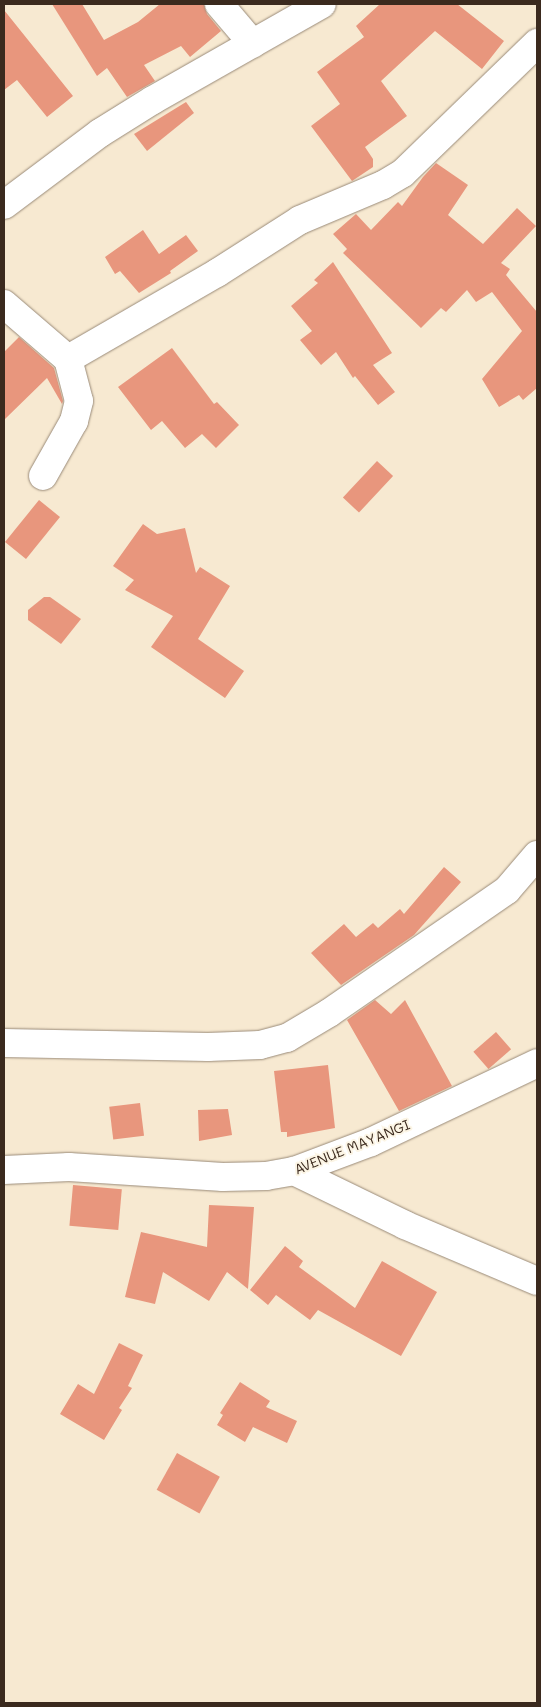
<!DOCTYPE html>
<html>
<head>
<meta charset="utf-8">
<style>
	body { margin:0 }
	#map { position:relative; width:541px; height:1707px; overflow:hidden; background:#f7e9d1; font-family:Mali,sans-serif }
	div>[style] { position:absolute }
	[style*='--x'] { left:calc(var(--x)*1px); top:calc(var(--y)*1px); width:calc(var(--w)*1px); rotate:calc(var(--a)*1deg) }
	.building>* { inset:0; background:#e8967d; transform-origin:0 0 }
	.roads { filter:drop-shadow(0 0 1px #998a78) drop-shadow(0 0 1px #998a78) }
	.minor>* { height:28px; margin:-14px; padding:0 14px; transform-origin:14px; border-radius:14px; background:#fff }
	.tertiary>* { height:28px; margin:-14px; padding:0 14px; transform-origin:14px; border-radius:14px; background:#fff }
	span { translate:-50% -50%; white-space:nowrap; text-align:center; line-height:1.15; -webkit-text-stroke:4px #fcf5e5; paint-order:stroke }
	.street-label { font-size:14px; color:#3b2a1e }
	.frame { position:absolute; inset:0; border:5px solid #3b2a1e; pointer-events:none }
</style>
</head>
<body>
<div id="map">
	<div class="building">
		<div style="clip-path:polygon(52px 4px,82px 4px,104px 40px,138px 22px,160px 4px,204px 4px,207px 14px,221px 31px,190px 57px,181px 46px,144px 65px,155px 81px,127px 97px,107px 68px,97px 76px)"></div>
		<div style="clip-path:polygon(380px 4px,457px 4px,504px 41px,482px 69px,435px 31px,381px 81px,407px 116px,365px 147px,373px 159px,373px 167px,352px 181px,311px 126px,340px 104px,317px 72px,364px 37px,356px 26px)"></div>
		<div style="clip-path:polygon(4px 10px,73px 96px,47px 117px,17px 80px,4px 90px)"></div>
		<div style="clip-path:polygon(186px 102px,194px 113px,147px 151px,134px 134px)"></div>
		<div style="clip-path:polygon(436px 163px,468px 185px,448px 215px,483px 244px,517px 208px,536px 226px,501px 263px,510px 269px,506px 275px,537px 312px,537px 388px,523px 400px,519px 395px,499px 407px,482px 379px,522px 331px,492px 292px,476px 302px,467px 290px,446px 312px,441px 308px,421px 328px,343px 253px,347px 249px,333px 234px,356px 214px,371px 230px,398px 202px,402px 206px,423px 177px)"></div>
		<div style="clip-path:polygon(143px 230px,159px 254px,186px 235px,198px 251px,170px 271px,171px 273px,139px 293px,120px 271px,115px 274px,105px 257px)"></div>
		<div style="clip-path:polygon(333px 262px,392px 353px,373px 365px,395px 392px,378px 405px,355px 376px,353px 378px,336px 352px,321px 365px,300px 340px,312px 331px,291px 306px,318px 283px,314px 280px)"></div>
		<div style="clip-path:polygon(19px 337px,54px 368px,63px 401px,62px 404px,47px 378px,4px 420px,4px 352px)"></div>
		<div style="clip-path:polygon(172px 348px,214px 404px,217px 402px,239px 425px,216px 448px,202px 434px,185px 448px,162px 421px,151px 430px,118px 387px)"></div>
		<div style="left:377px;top:461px;width:22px;height:50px;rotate:43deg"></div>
		<div style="left:39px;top:500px;width:27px;height:54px;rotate:39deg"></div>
		<div style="clip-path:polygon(143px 524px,157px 534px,185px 528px,196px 573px,200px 567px,230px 586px,198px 639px,244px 671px,225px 698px,151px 647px,173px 616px,125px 590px,134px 580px,113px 566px)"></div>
		<div style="clip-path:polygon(44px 597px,50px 597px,81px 619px,61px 644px,28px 620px,28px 610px)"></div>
		<div style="clip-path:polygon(444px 867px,461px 882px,414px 935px,341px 985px,311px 953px,344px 924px,356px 937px,373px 923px,378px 928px,400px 909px,404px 914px)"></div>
		<div style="clip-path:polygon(375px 1000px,391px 1014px,405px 1000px,452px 1086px,399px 1111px,347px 1020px)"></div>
		<div style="left:496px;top:1032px;width:23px;height:30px;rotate:49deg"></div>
		<div style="clip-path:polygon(328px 1065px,335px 1128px,287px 1137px,287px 1132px,281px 1132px,274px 1071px)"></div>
		<div style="left:140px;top:1103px;width:33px;height:31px;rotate:83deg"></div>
		<div style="clip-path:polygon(228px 1109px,232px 1135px,199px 1141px,198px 1110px)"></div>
		<div style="left:73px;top:1185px;width:49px;height:41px;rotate:5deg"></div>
		<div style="clip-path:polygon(209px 1205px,254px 1207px,248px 1289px,227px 1272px,209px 1301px,163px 1272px,155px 1304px,125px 1297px,141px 1232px,207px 1247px)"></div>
		<div style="clip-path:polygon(285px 1246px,303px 1261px,299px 1267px,355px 1308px,382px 1261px,437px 1292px,401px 1356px,318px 1310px,310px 1320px,276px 1295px,268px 1305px,250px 1290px)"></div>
		<div style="clip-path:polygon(119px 1343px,143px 1355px,128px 1386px,132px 1388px,119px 1408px,122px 1410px,104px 1440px,60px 1414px,78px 1384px,94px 1394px)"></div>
		<div style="clip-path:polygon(240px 1382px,270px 1401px,266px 1407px,297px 1421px,287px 1443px,253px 1427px,245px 1442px,217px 1425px,223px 1415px,220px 1413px)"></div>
		<div style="left:177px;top:1453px;width:49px;height:42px;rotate:29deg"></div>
	</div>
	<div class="roads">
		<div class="minor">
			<div style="--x:219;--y:4;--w:52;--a:49.6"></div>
			<div style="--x:4;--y:205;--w:120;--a:-36.9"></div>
			<div style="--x:100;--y:133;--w:62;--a:-31.9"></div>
			<div style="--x:153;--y:100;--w:194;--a:-29.6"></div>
			<div style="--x:4;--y:304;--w:84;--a:40.7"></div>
			<div style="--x:68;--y:359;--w:43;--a:75.3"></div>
			<div style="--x:79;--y:401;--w:21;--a:104"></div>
			<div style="--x:74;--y:421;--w:63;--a:119.4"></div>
			<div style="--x:68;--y:359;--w:172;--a:-30"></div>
			<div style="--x:217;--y:273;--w:98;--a:-32.6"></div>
			<div style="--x:300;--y:220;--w:90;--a:-22.9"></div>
			<div style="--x:383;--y:185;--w:23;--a:-31"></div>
			<div style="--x:403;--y:173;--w:187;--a:-44.1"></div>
			<div style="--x:4;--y:1043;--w:204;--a:1.1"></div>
			<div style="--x:208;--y:1047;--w:52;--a:-2.2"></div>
			<div style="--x:260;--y:1045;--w:28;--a:-15"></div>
			<div style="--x:287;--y:1038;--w:49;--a:-30.8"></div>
			<div style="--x:329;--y:1013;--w:216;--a:-34.6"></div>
			<div style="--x:507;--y:890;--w:46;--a:-49.4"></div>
			<div style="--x:294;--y:1171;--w:123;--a:25.9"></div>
			<div style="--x:405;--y:1225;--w:143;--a:23"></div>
		</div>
		<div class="tertiary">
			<div style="--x:4;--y:1170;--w:65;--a:-2.6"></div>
			<div style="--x:69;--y:1167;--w:154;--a:3.7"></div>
			<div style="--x:223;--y:1177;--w:43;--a:-1.3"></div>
			<div style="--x:266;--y:1176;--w:28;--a:-10"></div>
			<div style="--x:294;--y:1171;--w:82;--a:-20.6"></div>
			<div style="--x:371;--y:1142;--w:184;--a:-25.4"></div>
		</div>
	</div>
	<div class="street-label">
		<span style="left:352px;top:1147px;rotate:-22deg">AVENUE MAYANGI</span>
	</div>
	<div class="frame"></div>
</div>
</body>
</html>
